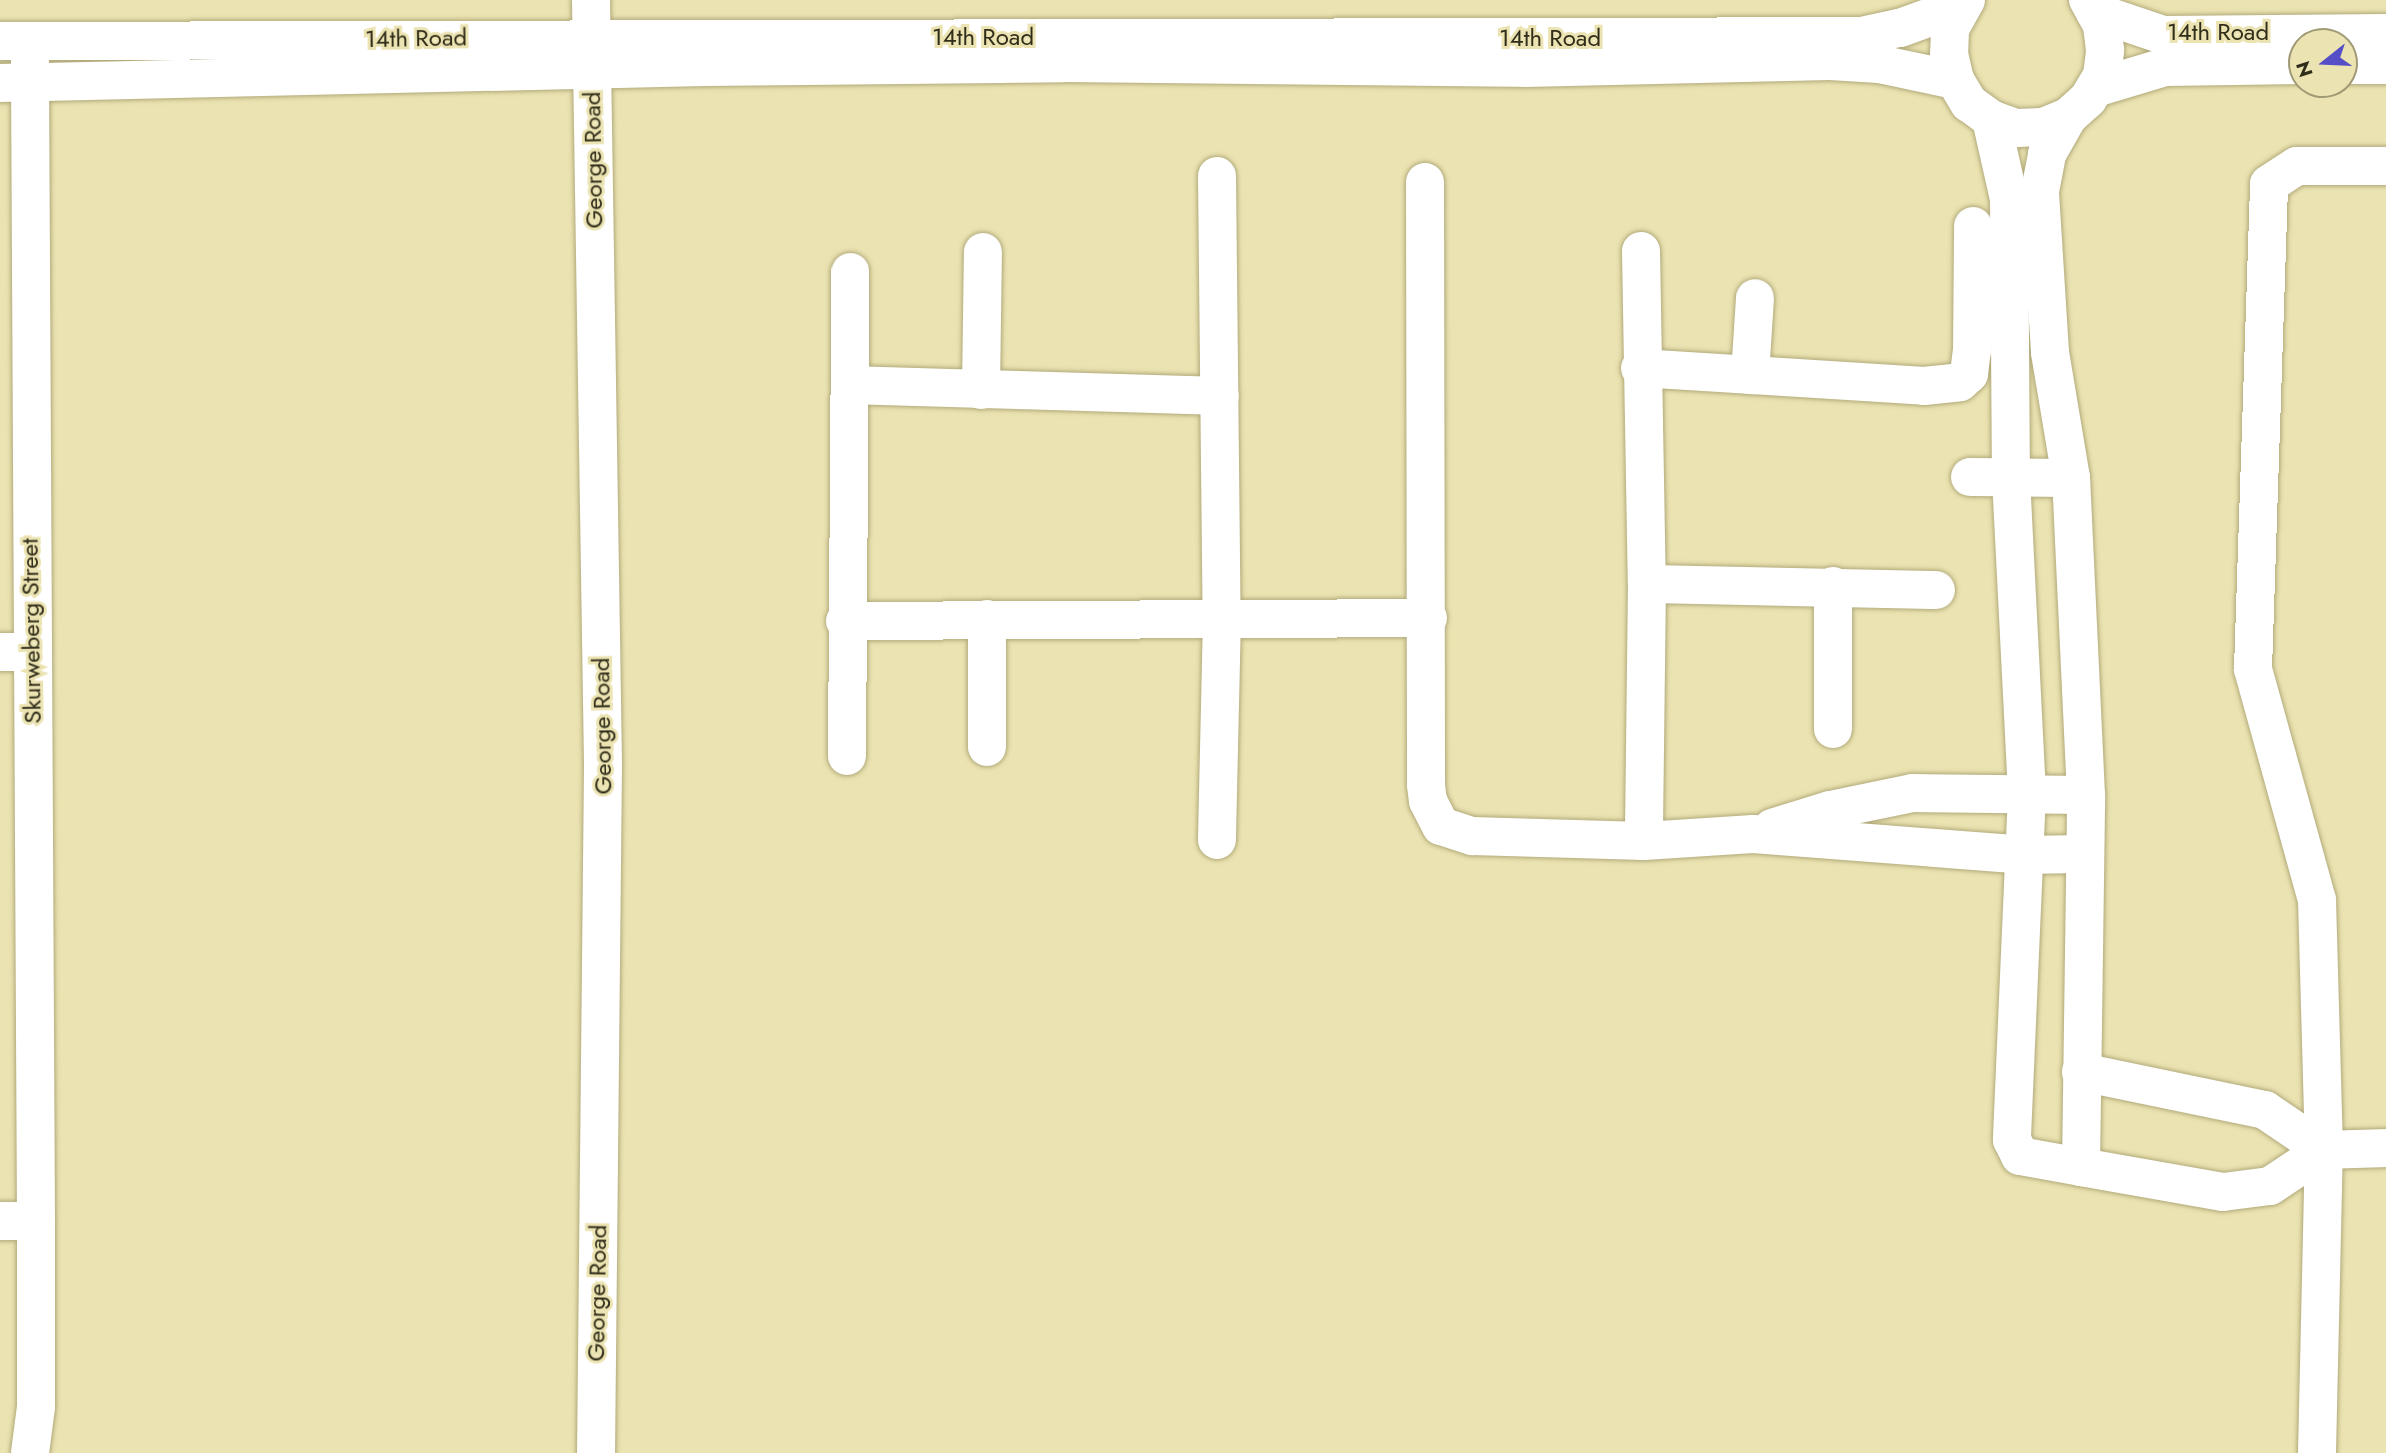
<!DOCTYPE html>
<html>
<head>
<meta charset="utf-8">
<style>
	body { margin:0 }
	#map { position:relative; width:2386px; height:1453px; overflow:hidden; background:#ebe3b1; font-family:Jost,sans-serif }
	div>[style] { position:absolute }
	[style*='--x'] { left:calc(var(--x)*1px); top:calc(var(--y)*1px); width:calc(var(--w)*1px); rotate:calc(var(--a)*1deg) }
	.roads { filter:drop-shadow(0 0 2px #b2aa7b) drop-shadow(0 0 2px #b2aa7b) }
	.minor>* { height:38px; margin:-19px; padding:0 19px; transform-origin:19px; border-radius:19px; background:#fff }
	span { translate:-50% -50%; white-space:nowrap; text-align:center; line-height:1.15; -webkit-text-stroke:6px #ebe3b1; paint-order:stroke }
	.street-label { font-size:24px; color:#302d1a }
	.north { position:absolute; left:2288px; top:28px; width:70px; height:70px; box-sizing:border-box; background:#ebe3b1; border:2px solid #a09a75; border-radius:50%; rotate:252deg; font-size:19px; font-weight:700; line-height:28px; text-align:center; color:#302d1a }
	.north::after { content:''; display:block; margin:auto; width:24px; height:32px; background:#564ec6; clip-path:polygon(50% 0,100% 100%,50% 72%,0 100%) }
</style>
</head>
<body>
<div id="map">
	<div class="roads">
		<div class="minor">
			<div style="--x:591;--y:0;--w:765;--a:89.1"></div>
			<div style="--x:603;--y:765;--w:688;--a:90.58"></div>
			<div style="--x:1966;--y:0;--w:33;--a:119"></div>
			<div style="--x:1950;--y:29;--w:25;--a:92"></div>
			<div style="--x:1949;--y:54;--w:27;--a:77"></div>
			<div style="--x:1955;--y:80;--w:27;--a:59"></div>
			<div style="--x:1969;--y:103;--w:27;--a:36"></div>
			<div style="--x:1991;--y:119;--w:27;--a:20"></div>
			<div style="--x:2016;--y:128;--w:27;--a:-2"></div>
			<div style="--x:2043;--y:127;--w:27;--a:-22"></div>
			<div style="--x:2068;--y:117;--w:27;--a:-42"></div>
			<div style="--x:2088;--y:99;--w:27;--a:-59"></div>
			<div style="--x:2102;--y:76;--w:26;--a:-83"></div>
			<div style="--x:2105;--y:50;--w:25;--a:-97"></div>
			<div style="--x:2102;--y:25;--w:29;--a:-119"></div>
			<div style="--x:2095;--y:12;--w:72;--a:18.7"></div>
			<div style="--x:2163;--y:35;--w:223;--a:-0.5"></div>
			<div style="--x:0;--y:41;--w:1861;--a:-0.15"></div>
			<div style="--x:1861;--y:36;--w:40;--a:-12"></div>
			<div style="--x:1900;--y:28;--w:65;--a:-19.8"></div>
			<div style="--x:2344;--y:65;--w:42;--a:0"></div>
			<div style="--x:0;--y:83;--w:705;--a:-1.3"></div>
			<div style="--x:705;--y:67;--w:358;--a:-0.6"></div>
			<div style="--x:1063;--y:63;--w:462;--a:0.6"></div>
			<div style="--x:1525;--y:68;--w:305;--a:-1.3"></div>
			<div style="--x:1830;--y:61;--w:49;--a:3.5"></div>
			<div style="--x:1879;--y:64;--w:78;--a:11.9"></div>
			<div style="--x:2095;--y:88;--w:73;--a:-16.7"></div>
			<div style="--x:2165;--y:67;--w:137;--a:-0.8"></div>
			<div style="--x:1991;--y:119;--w:82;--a:77.3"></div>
			<div style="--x:2009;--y:199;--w:279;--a:89.6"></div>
			<div style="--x:2011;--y:478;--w:315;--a:87.1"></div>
			<div style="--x:2027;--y:793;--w:347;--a:92.5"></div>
			<div style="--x:2012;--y:1140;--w:18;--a:63"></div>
			<div style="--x:2020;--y:1156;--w:62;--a:10.2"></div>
			<div style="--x:2081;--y:1167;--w:372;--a:-89.2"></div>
			<div style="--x:2086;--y:795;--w:317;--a:-92.7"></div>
			<div style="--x:2071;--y:478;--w:128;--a:-99.5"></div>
			<div style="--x:2050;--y:352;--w:161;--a:-93.6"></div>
			<div style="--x:2040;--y:191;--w:38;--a:-79"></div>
			<div style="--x:2047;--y:154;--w:43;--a:-60.4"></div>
			<div style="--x:1217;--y:176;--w:441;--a:89.4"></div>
			<div style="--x:1222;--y:617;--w:223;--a:91.3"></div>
			<div style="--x:1425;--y:182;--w:603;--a:89.9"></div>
			<div style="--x:1426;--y:785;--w:16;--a:83"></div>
			<div style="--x:1428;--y:801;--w:28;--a:63"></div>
			<div style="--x:1441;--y:826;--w:33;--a:18"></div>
			<div style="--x:1472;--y:836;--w:172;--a:1.7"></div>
			<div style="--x:1644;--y:841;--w:109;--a:-3.7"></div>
			<div style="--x:1753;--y:834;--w:271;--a:4.4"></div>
			<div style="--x:2023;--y:855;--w:60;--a:-1"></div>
			<div style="--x:1641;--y:251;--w:333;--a:89"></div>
			<div style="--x:1647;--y:584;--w:257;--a:90.7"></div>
			<div style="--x:1640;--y:368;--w:285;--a:3.6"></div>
			<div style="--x:1924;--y:386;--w:36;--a:-6"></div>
			<div style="--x:1960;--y:382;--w:12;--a:-42"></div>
			<div style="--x:1969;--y:374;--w:23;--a:-83"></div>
			<div style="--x:1972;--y:351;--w:125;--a:-89.5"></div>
			<div style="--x:1750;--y:375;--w:77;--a:-86.3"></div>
			<div style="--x:850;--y:385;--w:370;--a:1.7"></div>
			<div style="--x:981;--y:390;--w:138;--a:-89.2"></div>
			<div style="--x:1970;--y:477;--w:101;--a:0.6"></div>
			<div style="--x:1647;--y:584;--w:289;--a:1.2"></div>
			<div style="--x:845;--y:621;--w:583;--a:-0.29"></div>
			<div style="--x:0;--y:652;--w:32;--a:0"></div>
			<div style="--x:1833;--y:729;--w:143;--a:-90"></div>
			<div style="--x:987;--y:747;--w:128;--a:-90"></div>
			<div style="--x:847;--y:756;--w:484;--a:-89.6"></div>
			<div style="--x:1772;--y:828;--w:61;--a:-17.2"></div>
			<div style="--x:1830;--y:810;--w:85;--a:-11.6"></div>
			<div style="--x:1913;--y:793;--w:173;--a:0.7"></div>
			<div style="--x:2324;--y:1150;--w:62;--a:-1.8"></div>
			<div style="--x:2081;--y:1167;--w:144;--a:10"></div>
			<div style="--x:2223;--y:1192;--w:47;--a:-7.3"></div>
			<div style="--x:2270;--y:1186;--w:65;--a:-33.7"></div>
			<div style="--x:2324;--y:1150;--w:71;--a:-145.9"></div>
			<div style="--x:2265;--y:1110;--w:188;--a:-168.3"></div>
			<div style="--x:0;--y:1221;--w:36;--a:0"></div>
			<div style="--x:30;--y:1453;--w:46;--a:-82.6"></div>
			<div style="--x:36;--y:1407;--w:186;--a:-90"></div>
			<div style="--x:36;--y:1221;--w:1162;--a:-90.3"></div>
			<div style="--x:2317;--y:1453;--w:303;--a:-88.7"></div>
			<div style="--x:2324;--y:1150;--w:250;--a:-91.6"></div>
			<div style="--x:2317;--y:900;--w:240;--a:-105.5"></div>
			<div style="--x:2253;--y:669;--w:485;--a:-88.1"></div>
			<div style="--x:2269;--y:184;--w:33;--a:-33"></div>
			<div style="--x:2297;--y:166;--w:89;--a:0"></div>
		</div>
	</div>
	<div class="street-label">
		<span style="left:2218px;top:32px">14th Road</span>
		<span style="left:983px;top:37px">14th Road</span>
		<span style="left:416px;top:38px;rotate:-1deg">14th Road</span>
		<span style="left:1550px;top:38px">14th Road</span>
		<span style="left:593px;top:160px;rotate:-91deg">George Road</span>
		<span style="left:31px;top:631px;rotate:-91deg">Skurweberg Street</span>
		<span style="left:602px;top:726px;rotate:-91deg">George Road</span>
		<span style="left:597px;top:1293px;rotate:-89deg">George Road</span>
	</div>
	<div class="north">N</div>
</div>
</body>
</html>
